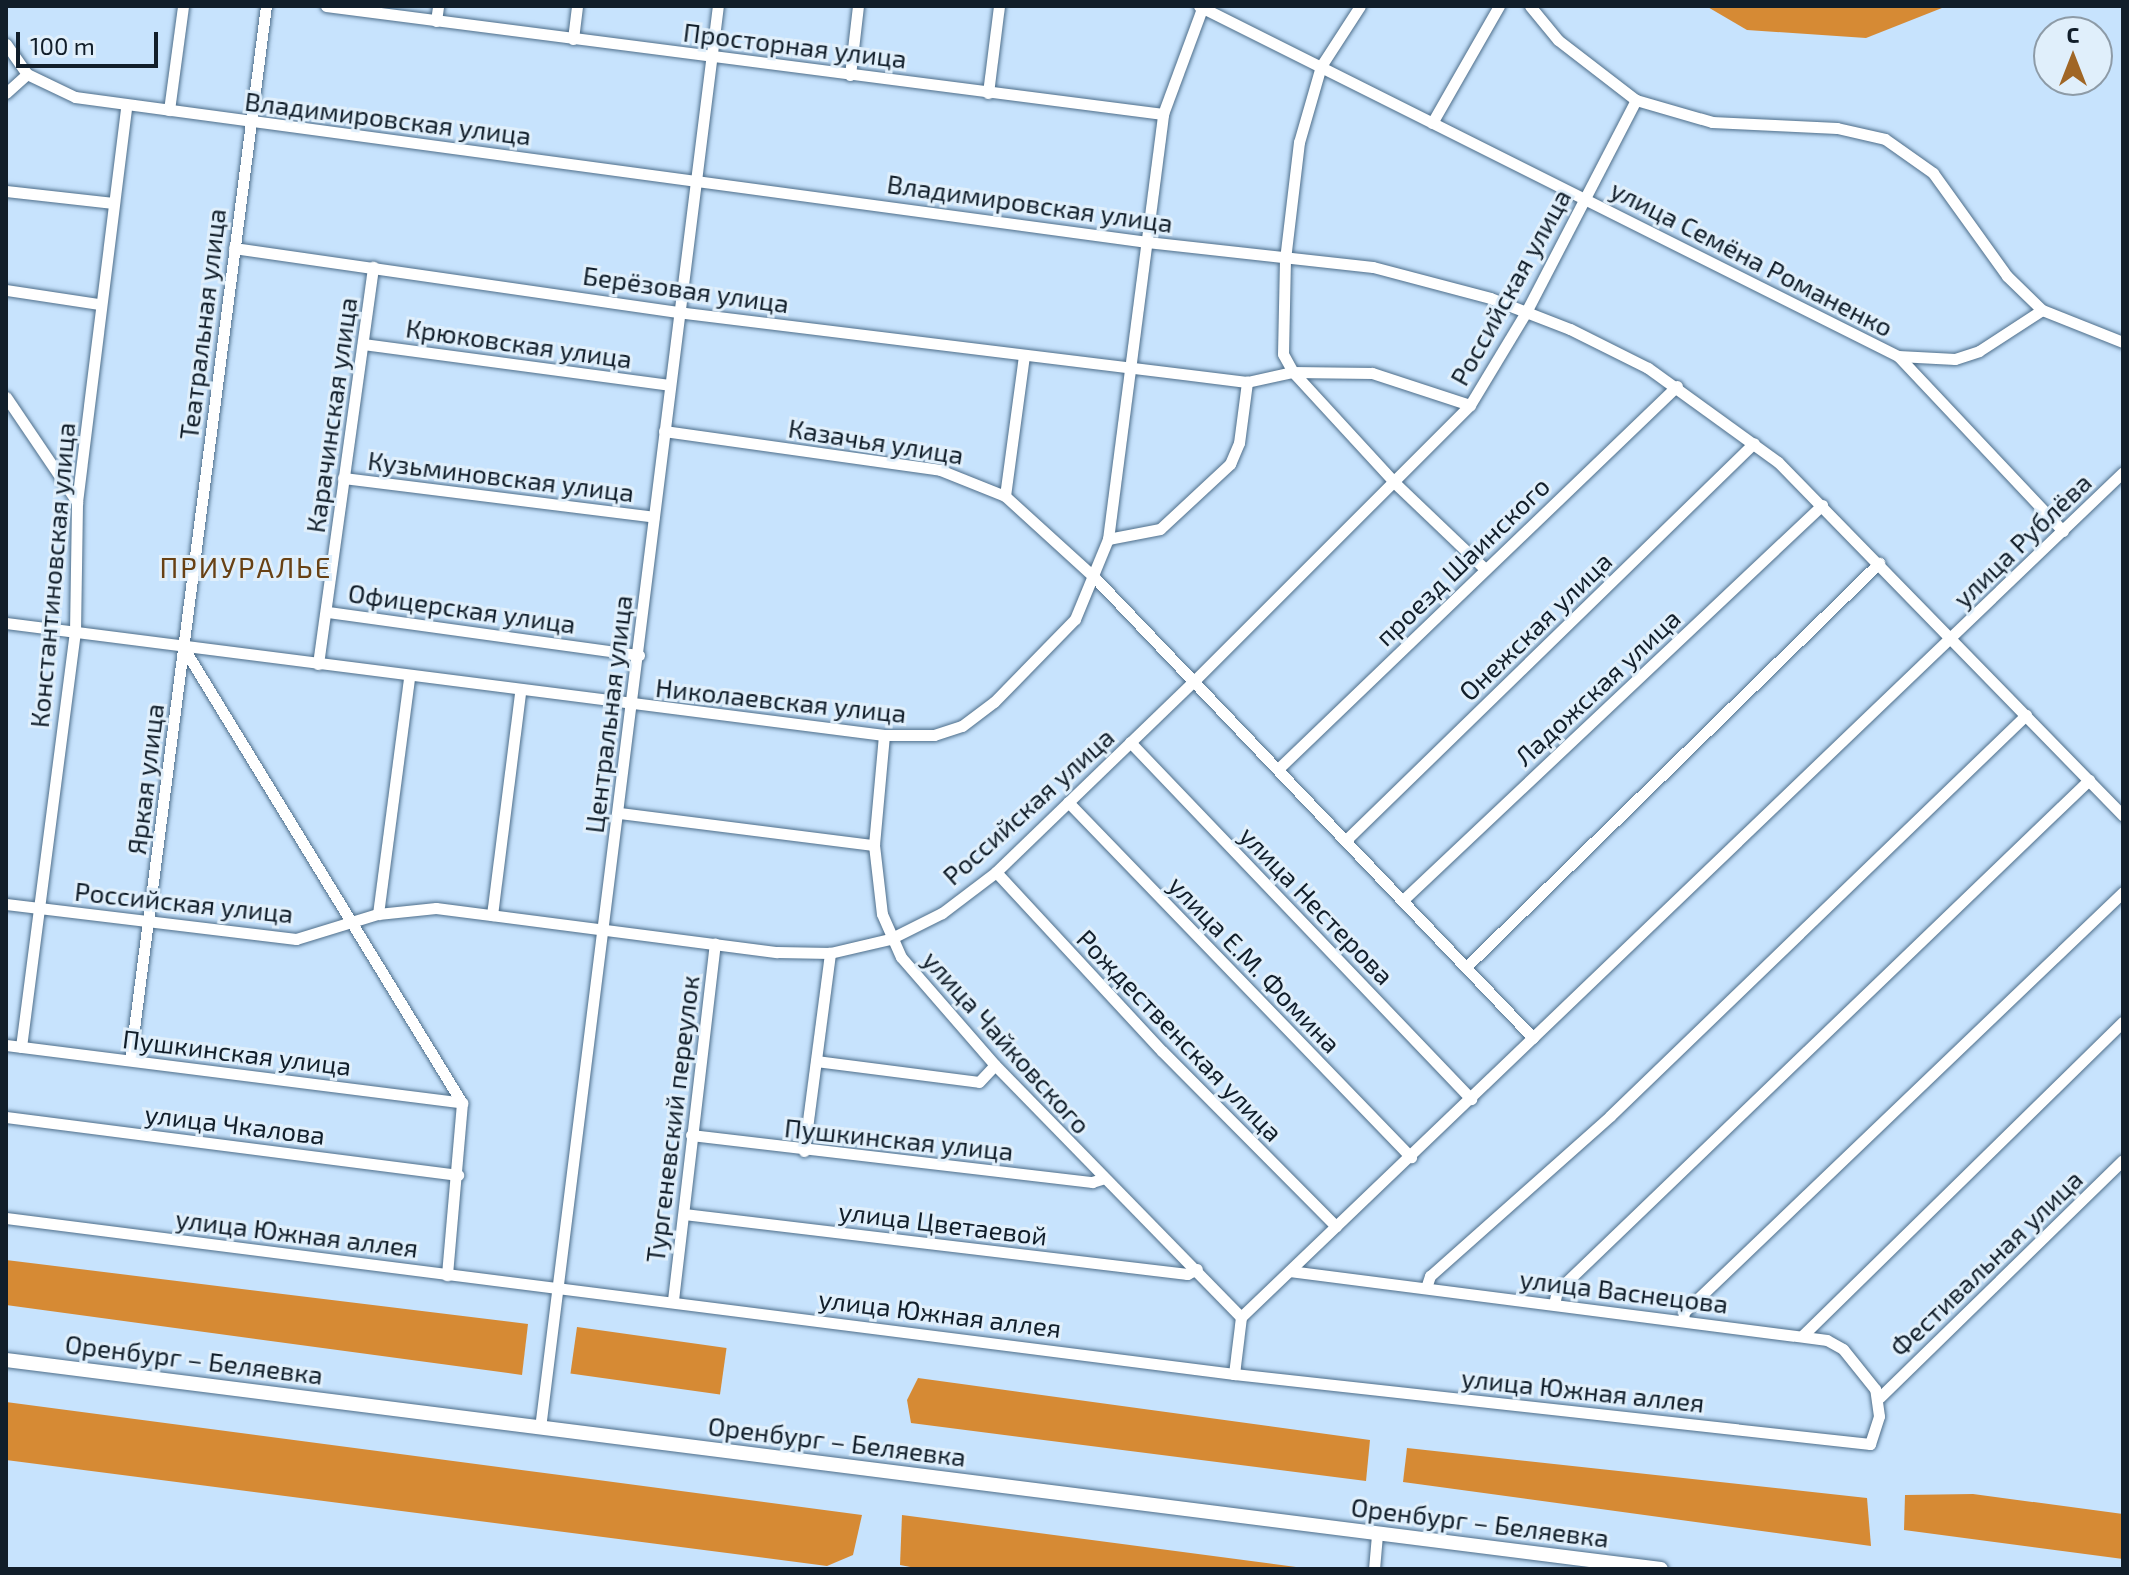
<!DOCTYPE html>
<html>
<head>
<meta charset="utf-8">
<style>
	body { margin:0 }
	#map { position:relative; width:2129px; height:1575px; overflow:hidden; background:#c7e3fd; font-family:"Exo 2",sans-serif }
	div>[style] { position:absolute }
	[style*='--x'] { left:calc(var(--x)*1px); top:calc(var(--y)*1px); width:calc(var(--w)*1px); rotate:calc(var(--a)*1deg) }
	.forest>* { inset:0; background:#d68a34; transform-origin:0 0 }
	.roads { filter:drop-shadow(0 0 2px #4e6e8a) drop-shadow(0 0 2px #4e6e8a) }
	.minor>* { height:11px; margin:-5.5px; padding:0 5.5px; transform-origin:5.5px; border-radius:5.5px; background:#fff }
	.major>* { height:14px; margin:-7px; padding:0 7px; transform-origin:7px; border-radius:7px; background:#fff }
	span { translate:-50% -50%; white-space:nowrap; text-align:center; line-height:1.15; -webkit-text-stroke:6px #e0effb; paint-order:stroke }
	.street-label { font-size:26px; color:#111e2a }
	.neighbourhood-label { font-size:28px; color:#684114; letter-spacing:2px }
	.frame { position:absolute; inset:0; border:8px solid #111e2a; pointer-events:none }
	.north { position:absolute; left:2033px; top:16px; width:80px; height:80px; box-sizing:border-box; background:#e0effb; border:2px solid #8d9ba7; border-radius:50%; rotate:0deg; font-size:22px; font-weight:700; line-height:32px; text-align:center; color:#111e2a }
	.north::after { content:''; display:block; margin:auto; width:28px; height:36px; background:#a06625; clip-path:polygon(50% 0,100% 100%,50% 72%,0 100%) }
	.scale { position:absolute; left:16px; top:32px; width:142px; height:36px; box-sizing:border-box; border:4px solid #111e2a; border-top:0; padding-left:10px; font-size:24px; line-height:28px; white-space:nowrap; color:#111e2a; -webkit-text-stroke:6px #e0effb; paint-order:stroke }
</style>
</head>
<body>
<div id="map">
	<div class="forest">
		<div style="clip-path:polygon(1706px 6px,1947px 6px,1866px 38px,1747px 30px)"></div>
		<div style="clip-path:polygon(6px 1260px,528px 1324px,522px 1375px,6px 1305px)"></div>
		<div style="left:577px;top:1327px;width:151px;height:47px;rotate:8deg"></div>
		<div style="clip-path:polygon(918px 1378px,1370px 1440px,1366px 1481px,911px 1423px,907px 1400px)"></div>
		<div style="clip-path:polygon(6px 1402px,598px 1480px,862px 1515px,853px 1555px,827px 1566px,6px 1460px)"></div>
		<div style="clip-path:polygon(1407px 1448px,1867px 1498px,1871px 1546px,1403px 1482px)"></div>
		<div style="clip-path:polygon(1973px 1494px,2123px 1514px,2123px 1559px,1904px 1530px,1905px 1495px)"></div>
		<div style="clip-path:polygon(902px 1515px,1296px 1567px,1298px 1569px,921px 1569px,900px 1565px)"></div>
	</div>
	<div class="roads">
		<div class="minor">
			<div style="--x:326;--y:6;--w:844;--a:7.35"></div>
			<div style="--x:1199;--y:6;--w:782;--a:26.6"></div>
			<div style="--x:1898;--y:356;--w:57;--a:3"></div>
			<div style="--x:1955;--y:359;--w:25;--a:-18"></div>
			<div style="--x:1979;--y:351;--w:75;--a:-33.1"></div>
			<div style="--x:1360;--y:6;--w:72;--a:123"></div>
			<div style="--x:1321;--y:66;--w:79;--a:106.1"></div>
			<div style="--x:1299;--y:142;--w:118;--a:96.8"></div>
			<div style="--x:1285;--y:259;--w:95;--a:91.2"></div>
			<div style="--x:1283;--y:354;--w:21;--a:61"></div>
			<div style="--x:1293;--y:372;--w:152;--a:47.4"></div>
			<div style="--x:1396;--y:484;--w:123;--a:43.7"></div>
			<div style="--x:1530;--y:6;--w:44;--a:50.5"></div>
			<div style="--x:1558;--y:40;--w:98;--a:37.6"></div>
			<div style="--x:1636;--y:100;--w:79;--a:16.1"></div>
			<div style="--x:1712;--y:122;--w:125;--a:2.7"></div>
			<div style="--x:1837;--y:128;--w:49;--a:12.9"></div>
			<div style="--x:1885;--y:139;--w:59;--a:35.3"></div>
			<div style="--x:1933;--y:173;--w:127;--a:54.3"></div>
			<div style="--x:2007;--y:276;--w:49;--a:44.2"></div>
			<div style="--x:2042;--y:310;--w:87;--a:21.6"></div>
			<div style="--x:436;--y:21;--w:15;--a:-82"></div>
			<div style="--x:573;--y:39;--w:33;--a:-83"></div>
			<div style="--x:6;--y:44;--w:37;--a:55"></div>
			<div style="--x:27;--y:74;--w:53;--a:25.6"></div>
			<div style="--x:75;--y:97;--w:1082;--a:7.7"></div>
			<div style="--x:1147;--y:242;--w:227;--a:6.3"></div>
			<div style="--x:1373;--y:267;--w:121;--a:14.8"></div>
			<div style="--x:1490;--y:298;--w:86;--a:21.2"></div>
			<div style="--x:1570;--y:329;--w:87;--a:26.6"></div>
			<div style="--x:1648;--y:368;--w:160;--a:35.9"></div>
			<div style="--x:1778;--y:462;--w:494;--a:45.7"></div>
			<div style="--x:850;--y:75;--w:69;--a:-83.4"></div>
			<div style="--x:6;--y:93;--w:28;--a:-42"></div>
			<div style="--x:988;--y:93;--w:88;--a:-82.8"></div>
			<div style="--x:169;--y:110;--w:105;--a:-82.3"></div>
			<div style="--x:1432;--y:123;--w:135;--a:-60.2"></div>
			<div style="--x:6;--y:191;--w:108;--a:6.4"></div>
			<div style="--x:234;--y:248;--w:448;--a:8.2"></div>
			<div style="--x:677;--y:312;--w:574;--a:7"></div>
			<div style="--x:1247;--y:382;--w:47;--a:-12.3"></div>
			<div style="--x:1293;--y:372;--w:79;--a:0.7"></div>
			<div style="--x:1372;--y:373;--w:103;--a:18.1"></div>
			<div style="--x:6;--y:290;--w:94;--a:8.6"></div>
			<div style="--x:363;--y:344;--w:309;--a:7.6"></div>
			<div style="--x:1899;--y:357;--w:239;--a:46.7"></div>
			<div style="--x:6;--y:397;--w:127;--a:55.9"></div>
			<div style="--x:664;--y:431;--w:279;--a:8"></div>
			<div style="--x:940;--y:470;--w:70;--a:21.8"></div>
			<div style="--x:1005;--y:496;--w:122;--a:42.3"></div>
			<div style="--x:1095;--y:578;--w:635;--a:46.4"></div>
			<div style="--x:343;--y:478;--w:313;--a:7.1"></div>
			<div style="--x:1005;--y:496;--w:141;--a:-82.3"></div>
			<div style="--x:1108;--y:539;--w:53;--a:-10.9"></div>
			<div style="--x:1160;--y:529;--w:96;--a:-42.9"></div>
			<div style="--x:1230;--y:464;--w:23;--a:-67"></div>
			<div style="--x:1239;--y:443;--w:62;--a:-82.5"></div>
			<div style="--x:328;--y:612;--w:314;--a:7.9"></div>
			<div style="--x:6;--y:623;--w:885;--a:7.27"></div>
			<div style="--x:884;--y:735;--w:50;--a:0"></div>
			<div style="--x:934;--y:735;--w:29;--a:-18"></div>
			<div style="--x:962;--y:726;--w:40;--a:-37"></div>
			<div style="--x:994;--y:702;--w:116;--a:-45.7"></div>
			<div style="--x:1075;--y:619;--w:87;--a:-67.6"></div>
			<div style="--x:1108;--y:539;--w:429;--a:-82.6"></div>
			<div style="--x:1163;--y:114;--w:115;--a:-69.7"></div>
			<div style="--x:183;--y:647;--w:535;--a:58.54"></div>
			<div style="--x:462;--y:1103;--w:173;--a:95"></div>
			<div style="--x:318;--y:664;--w:401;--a:-82.1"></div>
			<div style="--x:884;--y:735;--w:110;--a:95.2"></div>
			<div style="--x:874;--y:845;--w:69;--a:83.4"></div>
			<div style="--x:882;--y:914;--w:47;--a:66.2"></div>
			<div style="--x:901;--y:957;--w:143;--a:49"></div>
			<div style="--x:995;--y:1065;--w:352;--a:45.7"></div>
			<div style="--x:1130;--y:742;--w:494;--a:46.3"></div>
			<div style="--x:1278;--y:769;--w:553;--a:-43.83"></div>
			<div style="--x:1068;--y:802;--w:494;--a:46"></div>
			<div style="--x:619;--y:813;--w:257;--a:7.2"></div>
			<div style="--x:1346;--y:840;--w:569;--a:-44.22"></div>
			<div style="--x:996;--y:872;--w:244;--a:47.2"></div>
			<div style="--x:1162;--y:1051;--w:247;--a:45.2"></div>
			<div style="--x:1403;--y:900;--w:576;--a:-43.31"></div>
			<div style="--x:6;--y:904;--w:292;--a:6.9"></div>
			<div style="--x:296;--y:939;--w:86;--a:-17"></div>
			<div style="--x:378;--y:914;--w:58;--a:-5.9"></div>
			<div style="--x:436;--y:908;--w:344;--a:7.4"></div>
			<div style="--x:777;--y:952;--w:53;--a:1.1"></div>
			<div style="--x:830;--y:953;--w:62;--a:-13.1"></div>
			<div style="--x:890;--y:939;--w:58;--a:-26.6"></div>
			<div style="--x:942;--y:913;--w:68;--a:-37.2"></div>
			<div style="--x:996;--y:872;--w:275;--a:-44"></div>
			<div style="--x:1194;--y:681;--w:390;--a:-45"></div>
			<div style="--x:1470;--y:405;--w:109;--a:-58.9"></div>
			<div style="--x:1526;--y:312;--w:239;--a:-62.6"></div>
			<div style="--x:378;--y:914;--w:239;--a:-82.5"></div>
			<div style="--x:492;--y:915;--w:225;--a:-82.8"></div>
			<div style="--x:1466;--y:967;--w:578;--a:-44.37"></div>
			<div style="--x:6;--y:1045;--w:460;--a:7.2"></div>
			<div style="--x:21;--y:1047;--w:418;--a:-82.6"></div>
			<div style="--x:75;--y:632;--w:130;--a:-89.1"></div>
			<div style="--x:77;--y:502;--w:399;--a:-82.9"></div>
			<div style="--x:130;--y:1060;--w:1063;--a:-82.65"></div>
			<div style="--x:816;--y:1061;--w:164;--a:7.3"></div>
			<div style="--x:979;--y:1082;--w:23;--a:-47"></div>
			<div style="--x:6;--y:1117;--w:456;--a:7.3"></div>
			<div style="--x:691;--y:1135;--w:404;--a:6.7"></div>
			<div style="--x:1092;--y:1182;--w:10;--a:-17"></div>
			<div style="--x:804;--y:1151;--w:200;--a:-82.5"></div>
			<div style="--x:684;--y:1214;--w:507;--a:6.8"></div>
			<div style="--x:1187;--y:1274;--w:11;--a:-27"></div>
			<div style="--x:6;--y:1218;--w:1238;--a:7.24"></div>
			<div style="--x:1234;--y:1374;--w:640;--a:6.28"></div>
			<div style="--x:1870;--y:1444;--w:29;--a:-72"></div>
			<div style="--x:1879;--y:1416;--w:27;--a:-98"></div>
			<div style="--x:1875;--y:1389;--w:51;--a:-128.7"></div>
			<div style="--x:1843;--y:1349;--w:18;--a:-151"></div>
			<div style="--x:1827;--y:1340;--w:542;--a:-172.69"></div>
			<div style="--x:1426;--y:1288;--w:13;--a:-72"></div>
			<div style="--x:1430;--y:1276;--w:241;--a:-41.6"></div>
			<div style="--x:1610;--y:1116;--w:578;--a:-43.95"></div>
			<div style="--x:673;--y:1300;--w:359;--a:-83.3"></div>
			<div style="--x:1554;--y:1304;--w:13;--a:-77"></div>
			<div style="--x:1557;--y:1291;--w:738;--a:-43.85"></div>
			<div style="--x:1683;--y:1321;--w:9;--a:-84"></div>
			<div style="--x:1684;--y:1312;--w:608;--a:-43.73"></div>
			<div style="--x:1803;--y:1335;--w:448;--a:-44.4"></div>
			<div style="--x:1234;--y:1374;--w:57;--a:-83"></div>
			<div style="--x:1241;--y:1317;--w:1221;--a:-43.77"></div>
			<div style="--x:1880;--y:1397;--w:339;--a:-44.3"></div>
			<div style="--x:540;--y:1428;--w:1433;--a:-82.87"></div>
			<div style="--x:1374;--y:1569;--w:36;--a:-85"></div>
		</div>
		<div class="major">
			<div style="--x:6;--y:1360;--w:1668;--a:7.2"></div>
		</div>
	</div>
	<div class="street-label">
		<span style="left:795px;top:45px;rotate:7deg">Просторная улица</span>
		<span style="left:388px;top:118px;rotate:7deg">Владимировская улица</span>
		<span style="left:1030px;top:203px;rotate:8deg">Владимировская улица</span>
		<span style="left:1752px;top:258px;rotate:27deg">улица Семёна Романенко</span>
		<span style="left:1510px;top:287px;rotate:-61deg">Российская улица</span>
		<span style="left:686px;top:289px;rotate:8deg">Берёзовая улица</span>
		<span style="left:202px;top:324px;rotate:-83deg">Театральная улица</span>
		<span style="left:519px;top:343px;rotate:8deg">Крюковская улица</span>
		<span style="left:331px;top:415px;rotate:-82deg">Карачинская улица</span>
		<span style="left:876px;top:441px;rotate:9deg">Казачья улица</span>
		<span style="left:501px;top:476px;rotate:7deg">Кузьминовская улица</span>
		<span style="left:2022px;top:540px;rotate:-44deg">улица Рублёва</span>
		<span style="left:1462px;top:561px;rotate:-44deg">проезд Шаинского</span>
		<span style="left:52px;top:575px;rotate:-85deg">Константиновская улица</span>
		<span style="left:462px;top:608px;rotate:8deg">Офицерская улица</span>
		<span style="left:1535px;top:626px;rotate:-44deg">Онежская улица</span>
		<span style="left:1597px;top:687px;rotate:-43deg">Ладожская улица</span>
		<span style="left:781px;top:700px;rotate:6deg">Николаевская улица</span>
		<span style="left:608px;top:714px;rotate:-83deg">Центральная улица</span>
		<span style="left:145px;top:779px;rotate:-83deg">Яркая улица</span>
		<span style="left:1028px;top:806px;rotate:-42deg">Российская улица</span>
		<span style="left:184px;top:902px;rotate:6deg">Российская улица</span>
		<span style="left:1317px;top:905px;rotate:46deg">улица Нестерова</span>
		<span style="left:1255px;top:964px;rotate:46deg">улица Е.М. Фомина</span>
		<span style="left:1180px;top:1035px;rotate:46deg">Рождественская улица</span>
		<span style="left:1007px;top:1042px;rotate:48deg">улица Чайковского</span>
		<span style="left:237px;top:1052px;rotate:7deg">Пушкинская улица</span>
		<span style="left:672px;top:1119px;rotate:-83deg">Тургеневский переулок</span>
		<span style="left:235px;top:1124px;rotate:7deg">улица Чкалова</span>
		<span style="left:899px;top:1139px;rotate:6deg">Пушкинская улица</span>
		<span style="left:943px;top:1223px;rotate:7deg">улица Цветаевой</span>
		<span style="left:297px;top:1233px;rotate:7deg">улица Южная аллея</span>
		<span style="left:1986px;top:1263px;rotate:-44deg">Фестивальная улица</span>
		<span style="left:1624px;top:1291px;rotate:7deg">улица Васнецова</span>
		<span style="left:940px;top:1313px;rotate:7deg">улица Южная аллея</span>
		<span style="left:194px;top:1359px;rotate:7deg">Оренбург – Беляевка</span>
		<span style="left:1583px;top:1390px;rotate:6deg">улица Южная аллея</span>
		<span style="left:837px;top:1441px;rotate:7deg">Оренбург – Беляевка</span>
		<span style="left:1480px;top:1522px;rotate:7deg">Оренбург – Беляевка</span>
	</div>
	<div class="neighbourhood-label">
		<span style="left:246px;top:567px">ПРИУРАЛЬЕ</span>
	</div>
	<div class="frame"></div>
	<div class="north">С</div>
	<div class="scale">100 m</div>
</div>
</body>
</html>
